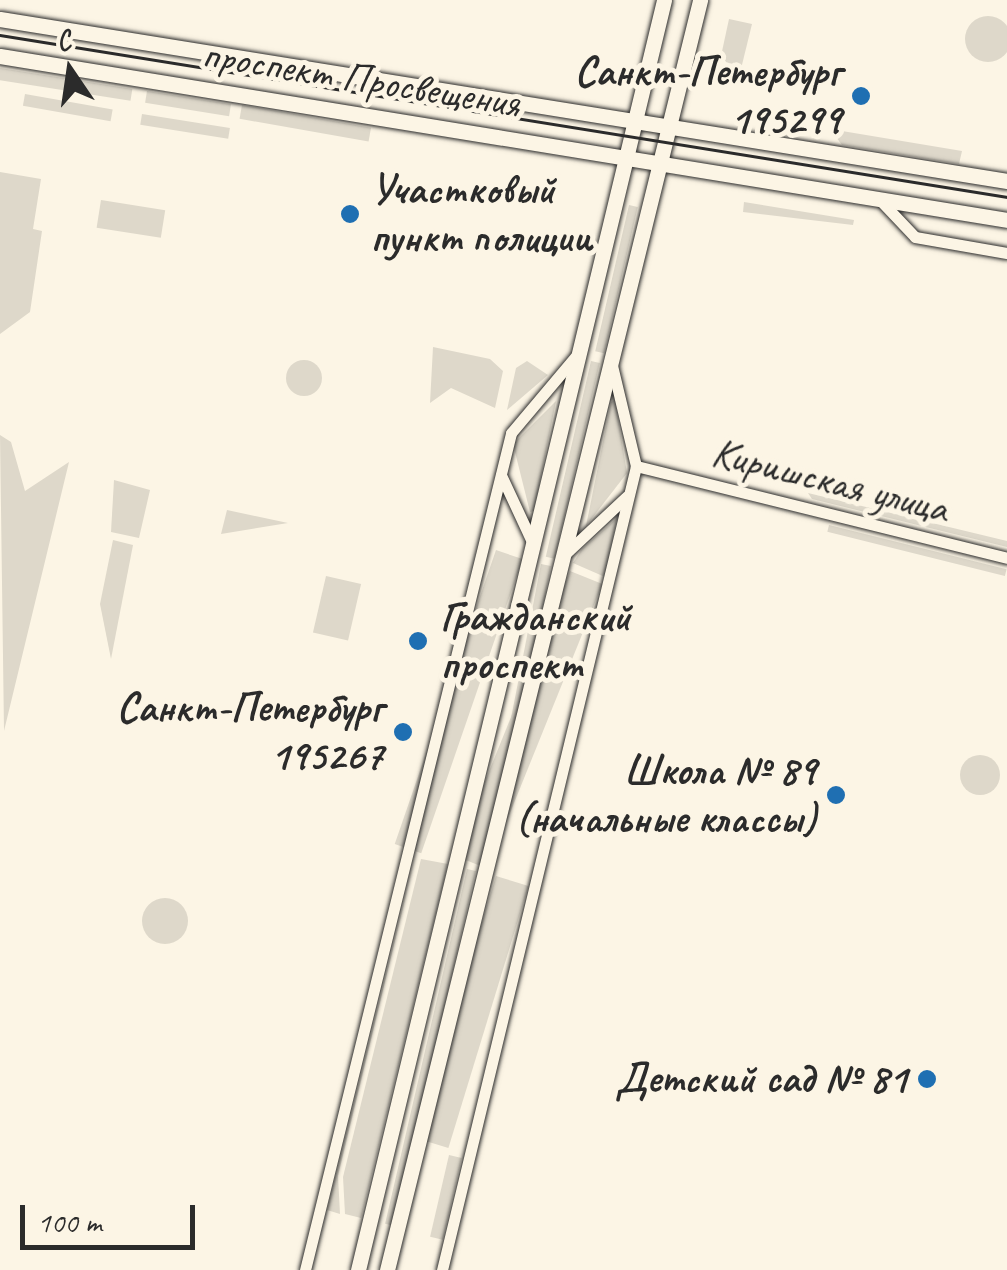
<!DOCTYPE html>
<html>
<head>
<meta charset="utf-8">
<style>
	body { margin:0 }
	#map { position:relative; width:1007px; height:1270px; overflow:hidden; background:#fcf5e5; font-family:Caveat,sans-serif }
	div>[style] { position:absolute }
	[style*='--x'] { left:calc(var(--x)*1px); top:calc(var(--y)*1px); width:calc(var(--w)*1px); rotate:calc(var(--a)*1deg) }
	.green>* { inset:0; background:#ded8ca; transform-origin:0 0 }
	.round { border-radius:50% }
	.roads { filter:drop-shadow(0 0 2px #2b2b2b) drop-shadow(0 0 2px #2b2b2b) }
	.street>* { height:11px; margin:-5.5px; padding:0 5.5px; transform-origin:5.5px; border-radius:5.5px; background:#fcf5e5 }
	.secondary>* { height:15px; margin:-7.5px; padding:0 7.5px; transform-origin:7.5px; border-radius:7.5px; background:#fcf5e5 }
	.tram>* { height:2.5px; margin:-1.25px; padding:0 1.25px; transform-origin:1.25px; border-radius:1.25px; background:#2b2b2b }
	.dots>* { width:28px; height:28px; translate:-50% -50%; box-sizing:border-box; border:5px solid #fcf5e5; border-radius:50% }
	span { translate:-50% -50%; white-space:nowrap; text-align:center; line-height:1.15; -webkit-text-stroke:10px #fcf5e5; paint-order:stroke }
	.poi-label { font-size:42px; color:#2b2b2b; font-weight:700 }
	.right { translate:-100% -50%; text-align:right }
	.left { translate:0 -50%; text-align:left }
	.street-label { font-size:42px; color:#2b2b2b }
	.north { position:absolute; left:20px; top:20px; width:100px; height:100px; -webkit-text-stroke:8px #fcf5e5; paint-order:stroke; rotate:347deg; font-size:28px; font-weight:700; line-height:40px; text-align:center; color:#2b2b2b }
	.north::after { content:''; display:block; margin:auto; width:35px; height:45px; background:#2b2b2b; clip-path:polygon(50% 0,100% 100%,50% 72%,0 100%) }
	.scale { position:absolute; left:20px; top:1205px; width:175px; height:45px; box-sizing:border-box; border:5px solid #2b2b2b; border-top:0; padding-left:12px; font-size:30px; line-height:35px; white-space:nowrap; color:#2b2b2b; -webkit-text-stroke:8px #fcf5e5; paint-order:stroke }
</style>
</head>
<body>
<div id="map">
	<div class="green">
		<div class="round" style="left:965px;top:16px;width:46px;height:46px"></div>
		<div style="clip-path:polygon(729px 19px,752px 24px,739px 77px,721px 56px)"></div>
		<div style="left:0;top:68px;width:134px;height:12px;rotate:9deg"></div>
		<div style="left:147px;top:91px;width:85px;height:12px;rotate:9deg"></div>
		<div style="left:25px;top:94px;width:89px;height:12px;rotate:10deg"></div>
		<div style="left:242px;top:105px;width:131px;height:14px;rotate:10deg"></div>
		<div style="left:142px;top:114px;width:89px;height:11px;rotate:9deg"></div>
		<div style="clip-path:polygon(830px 129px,962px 151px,959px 164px,842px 145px)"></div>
		<div style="clip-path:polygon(0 172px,41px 179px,33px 229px,42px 231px,30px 312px,0 334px)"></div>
		<div style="left:101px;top:200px;width:65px;height:28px;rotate:9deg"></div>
		<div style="clip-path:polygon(744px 202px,854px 220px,853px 225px,743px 212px)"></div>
		<div style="left:629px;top:205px;width:9px;height:150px;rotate:13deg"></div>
		<div style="clip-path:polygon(433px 347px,490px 359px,503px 371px,495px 408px,451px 388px,430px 403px)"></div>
		<div class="round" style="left:286px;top:360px;width:36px;height:36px"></div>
		<div style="clip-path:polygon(527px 361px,548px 375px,507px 410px,516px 368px)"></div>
		<div style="left:591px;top:361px;width:9px;height:201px;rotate:13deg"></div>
		<div style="clip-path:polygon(615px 400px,627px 473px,586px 526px,611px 402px)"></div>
		<div style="clip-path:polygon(556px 401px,534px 511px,530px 512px,513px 444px)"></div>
		<div style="clip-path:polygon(0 435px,11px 442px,25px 491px,69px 462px,4px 731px)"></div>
		<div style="clip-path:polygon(114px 480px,150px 490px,139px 538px,111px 532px)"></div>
		<div style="clip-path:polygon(808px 493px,1007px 541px,1007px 547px,812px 499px)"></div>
		<div style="clip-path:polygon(227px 510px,288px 523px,221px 534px)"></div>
		<div style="clip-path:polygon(617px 518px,605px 577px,573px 563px,582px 549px)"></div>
		<div style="left:829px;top:525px;width:183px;height:7px;rotate:14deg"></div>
		<div style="clip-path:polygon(113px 540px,133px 545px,111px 659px,100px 604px)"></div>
		<div style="left:496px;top:550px;width:28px;height:311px;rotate:19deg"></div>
		<div style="left:541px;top:564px;width:10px;height:306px;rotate:11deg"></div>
		<div style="left:570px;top:571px;width:35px;height:307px;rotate:22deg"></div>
		<div style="left:326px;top:576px;width:36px;height:58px;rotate:13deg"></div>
		<div class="round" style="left:960px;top:755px;width:40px;height:40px"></div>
		<div style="clip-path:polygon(415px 858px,338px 1176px,340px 1214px,327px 1210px)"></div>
		<div style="clip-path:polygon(421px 859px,448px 864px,361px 1218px,345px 1214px,343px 1177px)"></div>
		<div style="left:467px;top:869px;width:9px;height:364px;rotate:13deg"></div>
		<div style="left:496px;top:876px;width:34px;height:274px;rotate:17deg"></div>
		<div class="round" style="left:142px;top:898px;width:46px;height:46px"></div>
		<div style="left:449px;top:1155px;width:13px;height:84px;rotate:13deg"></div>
	</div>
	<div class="roads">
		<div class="street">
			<div style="--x:879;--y:199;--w:52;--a:46.5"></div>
			<div style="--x:915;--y:237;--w:93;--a:9.9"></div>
			<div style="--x:636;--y:466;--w:382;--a:13.9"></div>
			<div style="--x:501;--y:475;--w:76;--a:65.1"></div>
			<div style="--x:564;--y:555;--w:86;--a:-43.1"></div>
			<div style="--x:305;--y:1270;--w:862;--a:-76.17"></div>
			<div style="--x:511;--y:433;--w:99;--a:-49.9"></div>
			<div style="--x:442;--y:1270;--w:827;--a:-76.43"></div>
			<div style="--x:636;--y:466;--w:108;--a:-103.4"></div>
		</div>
		<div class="secondary">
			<div style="--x:0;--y:19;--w:1020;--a:9.14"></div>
			<div style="--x:0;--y:56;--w:1020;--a:9.25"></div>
			<div style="--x:358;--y:1270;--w:1306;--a:-76.45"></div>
			<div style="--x:387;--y:1270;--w:1308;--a:-76.15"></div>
		</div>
	</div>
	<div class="tram">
		<div style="--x:0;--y:35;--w:1020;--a:9.14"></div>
	</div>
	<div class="dots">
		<div style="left:861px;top:96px;background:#1f6fb2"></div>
		<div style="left:350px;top:214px;background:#1f6fb2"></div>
		<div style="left:418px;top:641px;background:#1f6fb2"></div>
		<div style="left:403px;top:732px;background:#1f6fb2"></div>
		<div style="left:836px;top:795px;background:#1f6fb2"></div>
		<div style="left:927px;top:1079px;background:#1f6fb2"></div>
	</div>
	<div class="poi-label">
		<span class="right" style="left:841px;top:96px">Санкт-Петербург<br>195299</span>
		<span class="left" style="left:370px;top:214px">Участковый<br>пункт полиции</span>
		<span class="left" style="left:440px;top:641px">Гражданский<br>проспект</span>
		<span class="right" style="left:383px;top:732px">Санкт-Петербург<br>195267</span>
		<span class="right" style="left:816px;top:795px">Школа № 89<br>(начальные классы)</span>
		<span class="right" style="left:907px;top:1079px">Детский сад № 81</span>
	</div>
	<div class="street-label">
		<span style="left:361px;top:79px;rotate:9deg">проспект Просвещения</span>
		<span style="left:830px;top:481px;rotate:14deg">Киришская улица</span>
	</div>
	<div class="north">С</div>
	<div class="scale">100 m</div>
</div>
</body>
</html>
